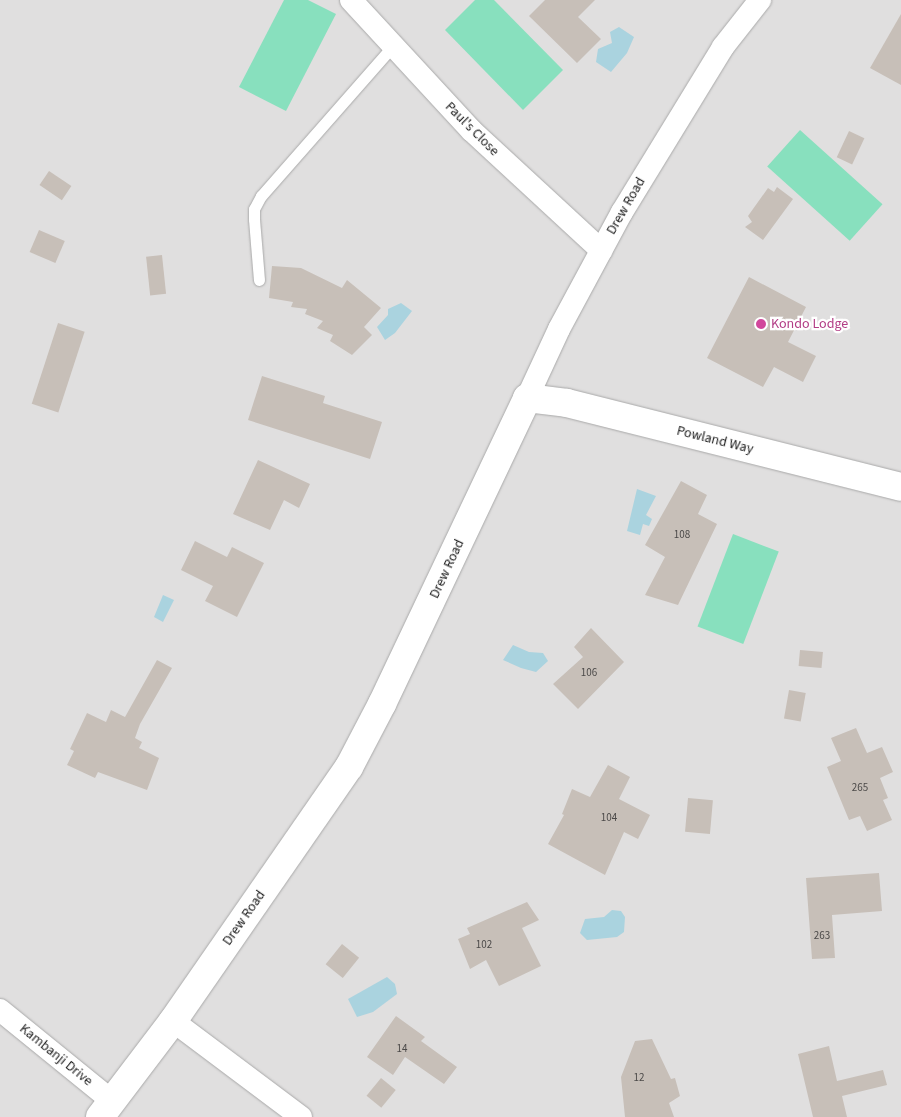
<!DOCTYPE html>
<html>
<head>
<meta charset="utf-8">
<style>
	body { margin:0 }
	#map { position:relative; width:901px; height:1117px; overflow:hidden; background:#f2efe9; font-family:"Source Sans 3",sans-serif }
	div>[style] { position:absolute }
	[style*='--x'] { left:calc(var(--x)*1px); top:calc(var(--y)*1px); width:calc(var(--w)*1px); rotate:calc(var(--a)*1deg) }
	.residential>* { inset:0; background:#e0dfdf; transform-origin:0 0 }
	.pitch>* { inset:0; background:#88e0be; transform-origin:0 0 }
	.water>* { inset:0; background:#aad3df }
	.building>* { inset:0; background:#c7bfb8; transform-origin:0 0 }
	.roads { filter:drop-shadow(0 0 1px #a9a9a9) drop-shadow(0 0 1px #a9a9a9) }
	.service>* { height:11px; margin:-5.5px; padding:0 5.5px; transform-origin:5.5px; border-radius:5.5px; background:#fff }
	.minor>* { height:22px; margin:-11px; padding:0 11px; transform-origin:11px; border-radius:11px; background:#fff }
	.tertiary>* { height:28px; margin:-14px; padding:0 14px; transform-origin:14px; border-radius:14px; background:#fff }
	.dots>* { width:14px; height:14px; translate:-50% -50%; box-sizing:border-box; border:2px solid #fff; border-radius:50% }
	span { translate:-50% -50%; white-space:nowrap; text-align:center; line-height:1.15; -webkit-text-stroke:4.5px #fff; paint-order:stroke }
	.number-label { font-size:11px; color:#4b4948 }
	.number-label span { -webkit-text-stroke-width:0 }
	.street-label { font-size:14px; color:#222 }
	.hotel-label { font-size:14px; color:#b23c85 }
	.left { translate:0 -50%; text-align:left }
</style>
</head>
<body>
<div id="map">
	<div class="residential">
		<div style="left:0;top:0;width:901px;height:1117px"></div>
	</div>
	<div class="pitch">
		<div style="clip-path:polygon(284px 0,308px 0,336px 14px,286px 111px,239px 87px)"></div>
		<div style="clip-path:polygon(475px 0,494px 0,563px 70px,523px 110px,445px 30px)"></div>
		<div style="left:800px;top:130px;width:111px;height:49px;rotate:42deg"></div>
		<div style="left:733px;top:534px;width:49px;height:99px;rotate:21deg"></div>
	</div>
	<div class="water">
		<div style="clip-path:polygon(619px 27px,634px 37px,627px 53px,611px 72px,596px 62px,598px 49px,612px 43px,610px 32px)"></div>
		<div style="clip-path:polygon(401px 303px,412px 311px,395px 333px,385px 340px,377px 327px,388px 315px,388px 309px)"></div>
		<div style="clip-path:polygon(637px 489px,656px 496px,646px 515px,652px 519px,649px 526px,643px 524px,640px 535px,627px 531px)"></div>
		<div style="clip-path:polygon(163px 595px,174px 600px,163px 622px,154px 617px)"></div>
		<div style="clip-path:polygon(513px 645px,529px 652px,543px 653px,548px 661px,536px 672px,521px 668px,503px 660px)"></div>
		<div style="clip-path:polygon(612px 910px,621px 911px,625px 917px,624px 932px,617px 937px,587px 940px,580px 933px,585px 919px,604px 917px)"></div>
		<div style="clip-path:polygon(387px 977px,395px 984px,397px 994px,373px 1012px,357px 1017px,348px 999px)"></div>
	</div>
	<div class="building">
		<div style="clip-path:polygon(545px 0,595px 0,578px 17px,601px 39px,577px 63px,529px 16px)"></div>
		<div style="clip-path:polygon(901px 14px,901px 85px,870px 68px)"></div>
		<div style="left:849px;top:131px;width:17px;height:29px;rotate:25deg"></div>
		<div style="left:49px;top:171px;width:27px;height:17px;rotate:34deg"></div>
		<div style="clip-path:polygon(777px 187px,793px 199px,763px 240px,745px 227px,752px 222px,748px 216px,768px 188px,774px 192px)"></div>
		<div style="left:39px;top:230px;width:28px;height:24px;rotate:23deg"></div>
		<div style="left:162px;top:255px;width:39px;height:16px;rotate:84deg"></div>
		<div style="clip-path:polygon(272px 266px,301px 268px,342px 288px,347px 280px,381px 308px,364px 327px,372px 335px,352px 355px,330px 341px,333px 335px,317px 328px,323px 321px,305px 314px,307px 309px,291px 307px,293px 302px,269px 298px)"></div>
		<div style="clip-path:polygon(749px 277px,806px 307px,788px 342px,816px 356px,803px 382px,774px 367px,763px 387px,707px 358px)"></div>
		<div style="left:58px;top:323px;width:28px;height:85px;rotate:18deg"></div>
		<div style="clip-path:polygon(262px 376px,325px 396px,323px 403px,382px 422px,370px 459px,248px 420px)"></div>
		<div style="clip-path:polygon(258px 460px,310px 484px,299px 508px,284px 500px,270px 530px,233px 514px)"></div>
		<div style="clip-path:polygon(681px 481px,707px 495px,698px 514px,717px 524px,678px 605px,645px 595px,665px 557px,645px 545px)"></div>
		<div style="clip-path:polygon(195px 541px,227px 557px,232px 547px,264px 563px,237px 617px,205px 601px,213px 586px,181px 570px)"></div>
		<div style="clip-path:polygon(591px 628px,624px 662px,578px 709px,553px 684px,583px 657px,574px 647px)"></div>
		<div style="left:800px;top:650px;width:23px;height:16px;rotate:5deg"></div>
		<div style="clip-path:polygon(157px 660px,172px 668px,140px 724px,135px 738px,142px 742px,139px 748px,159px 758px,147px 790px,98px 772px,95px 778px,67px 765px,74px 751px,70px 749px,87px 713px,106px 722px,111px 710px,125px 717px)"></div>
		<div style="left:789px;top:690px;width:17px;height:29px;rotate:10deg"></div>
		<div style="clip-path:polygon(856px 728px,867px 753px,882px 747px,893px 772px,880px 778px,888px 798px,883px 800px,892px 820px,867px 831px,860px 816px,849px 820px,827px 767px,841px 761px,831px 738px)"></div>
		<div style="clip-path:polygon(608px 765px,630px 777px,619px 799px,650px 815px,638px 839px,624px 832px,605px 875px,548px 844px,564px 815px,562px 814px,572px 789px,590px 797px)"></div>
		<div style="left:688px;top:798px;width:25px;height:34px;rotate:5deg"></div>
		<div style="clip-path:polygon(879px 873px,882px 911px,832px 915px,835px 958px,812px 959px,806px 878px)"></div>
		<div style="clip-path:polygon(527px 902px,539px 920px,522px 928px,541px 966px,499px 986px,486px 960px,470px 969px,458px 939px,470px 934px,467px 928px)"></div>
		<div style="left:342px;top:944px;width:22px;height:26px;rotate:39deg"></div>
		<div style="clip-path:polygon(396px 1016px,425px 1037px,421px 1041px,457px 1067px,444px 1084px,405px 1057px,393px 1075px,367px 1057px)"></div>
		<div style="clip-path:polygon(652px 1039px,671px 1079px,675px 1078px,680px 1096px,669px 1103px,674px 1117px,625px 1117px,621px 1077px,635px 1041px)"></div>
		<div style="clip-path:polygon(829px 1046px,837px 1081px,883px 1070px,887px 1085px,842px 1096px,847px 1117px,813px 1117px,798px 1054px)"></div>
		<div style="left:381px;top:1078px;width:19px;height:23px;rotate:39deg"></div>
	</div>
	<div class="roads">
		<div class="service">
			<div style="--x:259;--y:280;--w:61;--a:-94.7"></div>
			<div style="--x:254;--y:219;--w:10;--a:-90"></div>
			<div style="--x:254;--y:209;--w:15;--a:-62"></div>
			<div style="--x:261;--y:196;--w:200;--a:-48.7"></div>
		</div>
		<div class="minor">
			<div style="--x:351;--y:0;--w:178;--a:47.3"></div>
			<div style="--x:472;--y:131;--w:176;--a:42.7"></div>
			<div style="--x:527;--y:398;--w:76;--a:-65.1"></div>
			<div style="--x:559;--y:329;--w:133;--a:-61.7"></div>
			<div style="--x:622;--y:212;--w:193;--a:-58.5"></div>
			<div style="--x:723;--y:47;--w:60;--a:-51.8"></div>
			<div style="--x:0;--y:1010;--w:144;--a:39.1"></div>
			<div style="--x:173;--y:1021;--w:160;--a:36.9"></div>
		</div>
		<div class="tertiary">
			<div style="--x:100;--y:1117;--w:121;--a:-52.8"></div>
			<div style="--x:173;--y:1021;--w:309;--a:-55.3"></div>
			<div style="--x:349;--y:767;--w:71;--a:-62.4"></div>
			<div style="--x:382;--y:704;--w:339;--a:-64.6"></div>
			<div style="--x:527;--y:398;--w:40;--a:7.1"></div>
			<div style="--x:567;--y:403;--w:344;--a:14.1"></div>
		</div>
	</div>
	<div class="dots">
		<div style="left:761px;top:324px;background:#d1479c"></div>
	</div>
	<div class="number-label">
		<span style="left:682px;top:535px">108</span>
		<span style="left:589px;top:673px">106</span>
		<span style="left:860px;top:788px">265</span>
		<span style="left:609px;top:818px">104</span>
		<span style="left:822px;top:936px">263</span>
		<span style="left:484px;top:945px">102</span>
		<span style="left:402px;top:1049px">14</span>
		<span style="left:639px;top:1078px">12</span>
	</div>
	<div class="street-label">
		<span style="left:472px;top:129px;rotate:45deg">Paul's Close</span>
		<span style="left:626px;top:206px;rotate:-60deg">Drew Road</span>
		<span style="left:715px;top:440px;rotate:14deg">Powland Way</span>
		<span style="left:447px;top:569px;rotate:-65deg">Drew Road</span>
		<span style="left:244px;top:918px;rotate:-55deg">Drew Road</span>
		<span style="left:56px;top:1055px;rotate:39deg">Kambanji Drive</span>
	</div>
	<div class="hotel-label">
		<span class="left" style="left:771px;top:324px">Kondo Lodge</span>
	</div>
</div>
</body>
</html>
